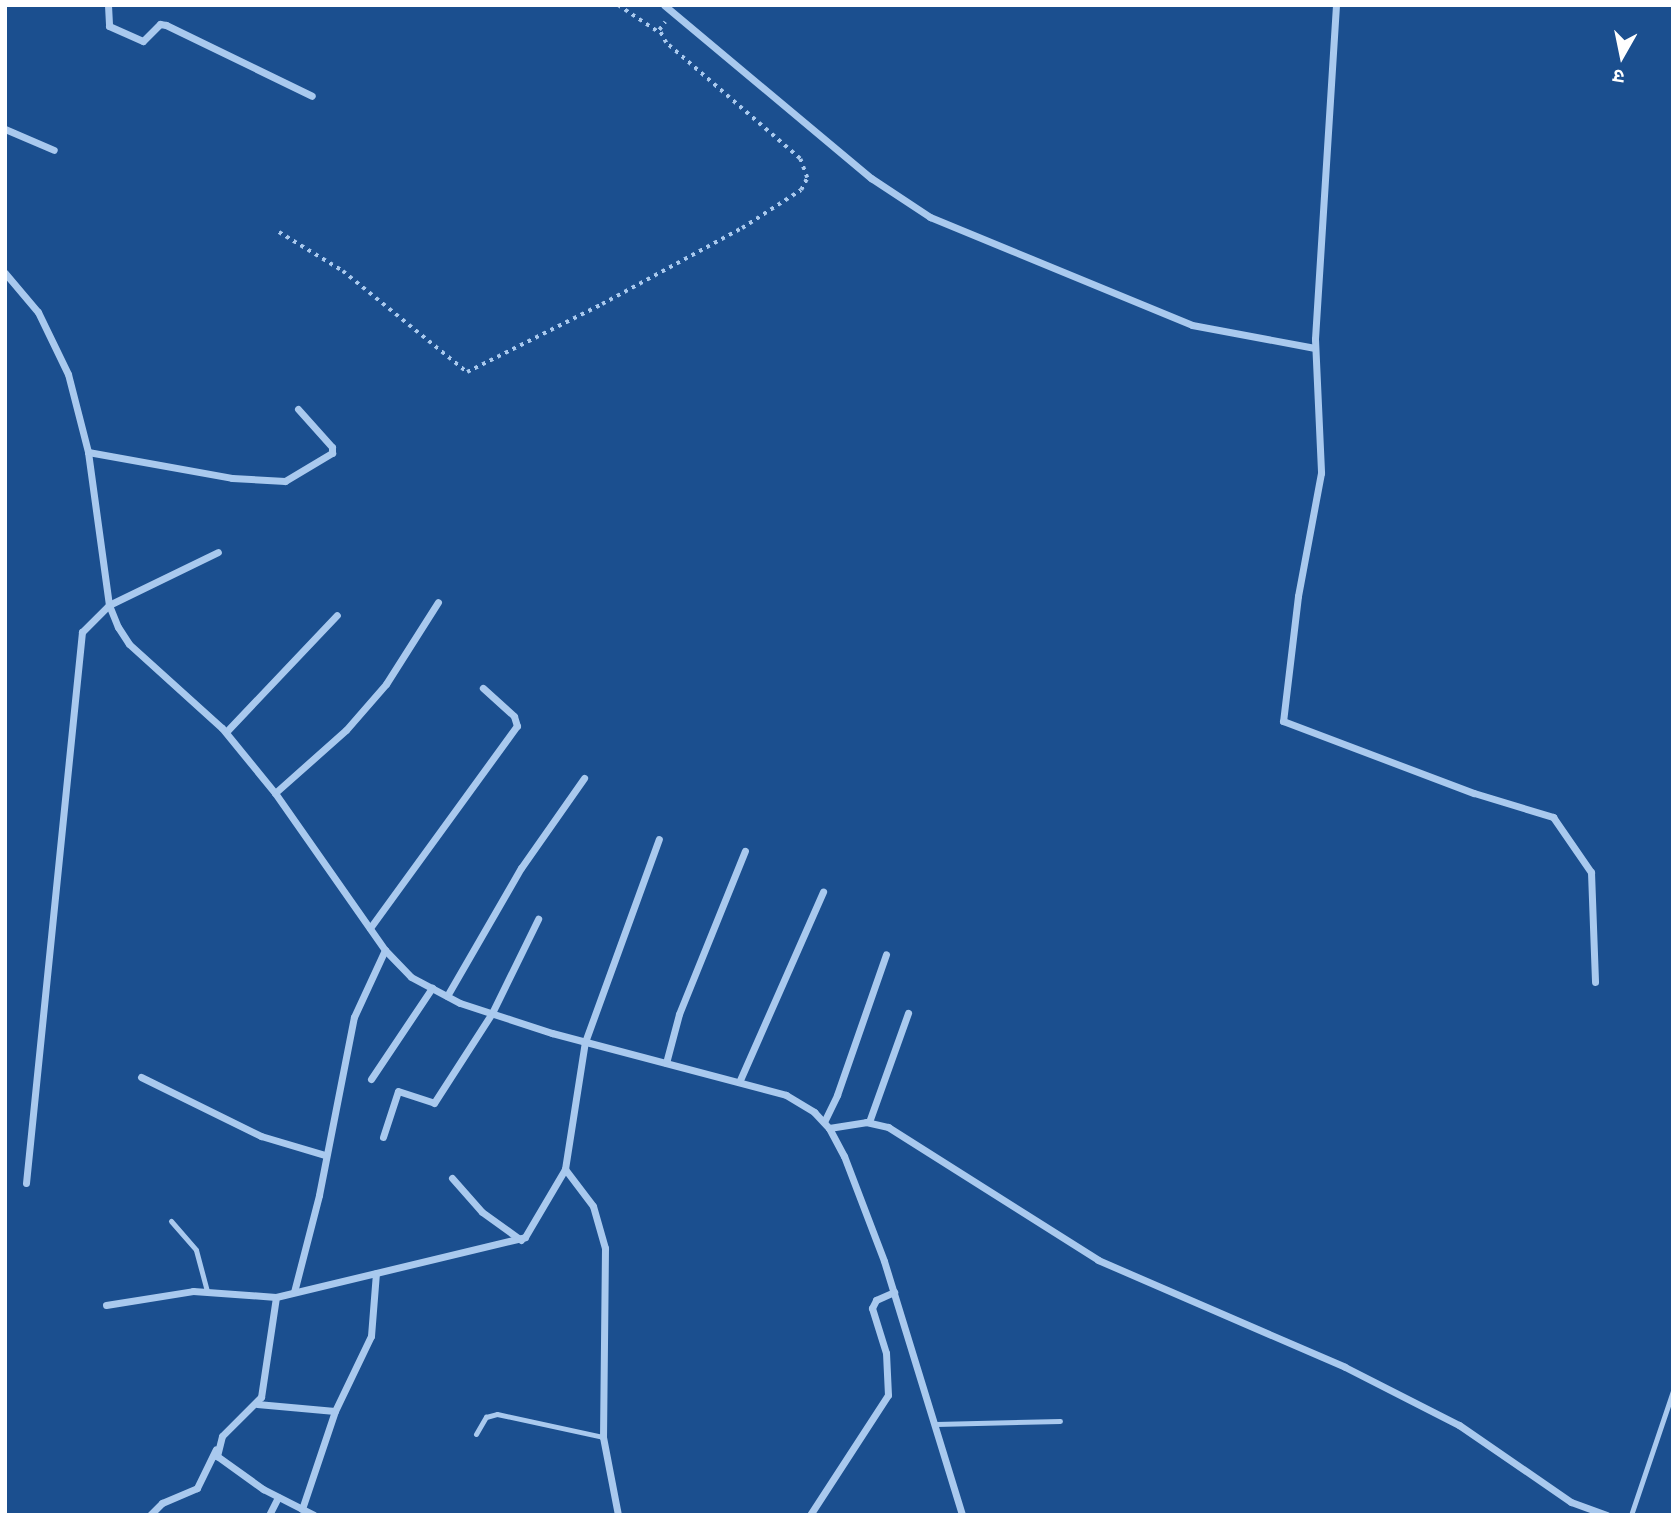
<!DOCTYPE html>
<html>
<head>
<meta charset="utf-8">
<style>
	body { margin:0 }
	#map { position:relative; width:1678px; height:1520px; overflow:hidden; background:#1b4f8f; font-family:Mulish,"Noto Sans Devanagari",sans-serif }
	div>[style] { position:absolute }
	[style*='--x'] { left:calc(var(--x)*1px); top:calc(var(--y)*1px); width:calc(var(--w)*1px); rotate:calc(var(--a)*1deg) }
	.path>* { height:3.5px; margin-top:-1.75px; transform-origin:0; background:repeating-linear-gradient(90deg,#a9c9ee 0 3.5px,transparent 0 8.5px) }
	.service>* { height:5px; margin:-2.5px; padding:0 2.5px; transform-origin:2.5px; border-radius:2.5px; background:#a9c9ee }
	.minor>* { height:7px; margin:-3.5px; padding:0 3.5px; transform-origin:3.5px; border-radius:3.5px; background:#a9c9ee }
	span { translate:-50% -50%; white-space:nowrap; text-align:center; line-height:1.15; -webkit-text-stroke:7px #1b4f8f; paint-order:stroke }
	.frame { position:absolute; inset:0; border:7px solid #fff; pointer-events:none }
	.north { position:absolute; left:1587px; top:21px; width:70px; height:70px; -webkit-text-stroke:5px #1b4f8f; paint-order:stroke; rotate:189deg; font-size:19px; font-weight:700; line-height:28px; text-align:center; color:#fff }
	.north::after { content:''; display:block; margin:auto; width:24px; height:32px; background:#fff; clip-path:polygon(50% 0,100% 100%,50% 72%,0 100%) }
</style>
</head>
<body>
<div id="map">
	<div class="path">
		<div style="--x:618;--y:5;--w:50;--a:33.7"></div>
		<div style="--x:279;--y:232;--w:75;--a:31.4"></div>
		<div style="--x:343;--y:271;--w:160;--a:39.2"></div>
		<div style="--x:467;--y:372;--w:151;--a:-26.7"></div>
		<div style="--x:602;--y:304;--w:159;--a:-28.5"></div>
		<div style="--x:742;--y:228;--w:70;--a:-32.8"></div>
		<div style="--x:801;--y:190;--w:13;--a:-63"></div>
		<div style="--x:807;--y:178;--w:20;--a:-110"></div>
		<div style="--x:800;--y:159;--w:177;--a:-139.1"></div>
		<div style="--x:666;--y:43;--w:15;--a:-118"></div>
		<div style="--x:659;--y:30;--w:10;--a:-53"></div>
	</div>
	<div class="service">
		<div style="--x:171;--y:1221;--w:38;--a:49"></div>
		<div style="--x:196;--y:1250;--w:42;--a:75"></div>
		<div style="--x:936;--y:1424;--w:124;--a:-1.4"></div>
		<div style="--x:476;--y:1434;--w:20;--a:-60"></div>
		<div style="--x:486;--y:1417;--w:11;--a:-15"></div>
		<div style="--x:497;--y:1414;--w:108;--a:12.2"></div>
		<div style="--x:1631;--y:1515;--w:131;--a:-71.3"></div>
	</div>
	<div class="minor">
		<div style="--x:108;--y:5;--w:21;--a:87"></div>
		<div style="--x:109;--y:26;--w:37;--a:24"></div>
		<div style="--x:143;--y:41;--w:24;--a:-45"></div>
		<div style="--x:160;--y:24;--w:6;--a:9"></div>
		<div style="--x:166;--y:25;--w:162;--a:25.9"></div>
		<div style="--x:664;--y:5;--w:270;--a:39.9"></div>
		<div style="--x:871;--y:178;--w:71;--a:33.5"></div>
		<div style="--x:930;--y:217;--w:283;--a:22.4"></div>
		<div style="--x:1192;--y:325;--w:125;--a:10.6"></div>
		<div style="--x:1336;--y:5;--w:335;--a:93.6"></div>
		<div style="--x:1315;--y:339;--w:134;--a:87.4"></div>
		<div style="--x:1321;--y:473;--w:125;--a:100.6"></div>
		<div style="--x:1298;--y:596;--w:126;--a:96.8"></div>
		<div style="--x:1283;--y:721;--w:204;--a:20.7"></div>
		<div style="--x:1474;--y:793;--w:83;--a:16.9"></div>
		<div style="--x:1553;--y:817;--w:67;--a:55.4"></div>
		<div style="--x:1591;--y:872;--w:110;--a:87.9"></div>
		<div style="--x:5;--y:129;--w:53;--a:23.2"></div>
		<div style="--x:5;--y:273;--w:51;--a:49.8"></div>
		<div style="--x:38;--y:312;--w:69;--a:64.2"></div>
		<div style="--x:68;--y:374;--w:81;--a:75.6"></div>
		<div style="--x:88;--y:452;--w:154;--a:82.2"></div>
		<div style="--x:109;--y:605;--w:24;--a:68"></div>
		<div style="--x:118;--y:627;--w:20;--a:57"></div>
		<div style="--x:129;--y:644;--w:125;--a:42.1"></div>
		<div style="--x:222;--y:728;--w:84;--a:50.8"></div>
		<div style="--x:275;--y:793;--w:192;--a:55"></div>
		<div style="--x:385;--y:950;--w:37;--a:46"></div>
		<div style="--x:411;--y:977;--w:55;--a:28"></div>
		<div style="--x:460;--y:1003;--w:97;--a:18.1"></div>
		<div style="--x:552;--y:1033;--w:242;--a:14.8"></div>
		<div style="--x:786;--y:1095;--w:33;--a:31"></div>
		<div style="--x:814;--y:1112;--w:22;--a:47"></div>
		<div style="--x:829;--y:1128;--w:32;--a:62"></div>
		<div style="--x:844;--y:1156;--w:112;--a:69.1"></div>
		<div style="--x:884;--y:1261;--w:266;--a:72.9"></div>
		<div style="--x:88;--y:452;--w:146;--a:10.2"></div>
		<div style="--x:232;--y:478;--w:53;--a:3.2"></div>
		<div style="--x:285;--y:481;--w:55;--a:-30.8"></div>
		<div style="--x:332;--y:453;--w:6;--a:-90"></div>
		<div style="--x:332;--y:447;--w:51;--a:-131.8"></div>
		<div style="--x:226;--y:732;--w:161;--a:-46.5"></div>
		<div style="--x:275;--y:793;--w:95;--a:-41.6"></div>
		<div style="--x:346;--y:730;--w:61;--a:-49"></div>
		<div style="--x:386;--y:684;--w:97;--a:-57.6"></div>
		<div style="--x:370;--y:928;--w:250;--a:-54"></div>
		<div style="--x:517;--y:726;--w:10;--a:-107"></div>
		<div style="--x:514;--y:716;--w:42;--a:-137.9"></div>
		<div style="--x:447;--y:996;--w:148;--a:-60"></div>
		<div style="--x:521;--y:868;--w:110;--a:-55"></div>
		<div style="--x:666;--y:1063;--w:51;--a:-75.1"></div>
		<div style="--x:679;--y:1014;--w:176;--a:-68"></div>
		<div style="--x:141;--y:1077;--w:134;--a:26.2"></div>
		<div style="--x:261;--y:1136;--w:67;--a:16.5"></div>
		<div style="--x:371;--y:1079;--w:110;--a:-56.2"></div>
		<div style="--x:740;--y:1080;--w:206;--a:-66.2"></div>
		<div style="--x:824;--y:1122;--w:30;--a:-64"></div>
		<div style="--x:837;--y:1095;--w:149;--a:-70.8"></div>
		<div style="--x:869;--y:1122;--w:116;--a:-70.3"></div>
		<div style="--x:829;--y:1128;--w:37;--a:-9"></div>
		<div style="--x:866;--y:1122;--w:23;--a:13"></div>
		<div style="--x:888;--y:1127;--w:249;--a:32.3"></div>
		<div style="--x:1098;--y:1260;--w:269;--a:23.4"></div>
		<div style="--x:1345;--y:1367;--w:128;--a:27"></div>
		<div style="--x:1459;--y:1425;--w:136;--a:34.5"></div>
		<div style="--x:1571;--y:1502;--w:38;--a:20"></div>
		<div style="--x:383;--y:1137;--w:48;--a:-71.9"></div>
		<div style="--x:398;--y:1091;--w:38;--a:18"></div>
		<div style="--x:434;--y:1103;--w:107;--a:-57.2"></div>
		<div style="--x:492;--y:1013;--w:105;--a:-63.9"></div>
		<div style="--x:565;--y:1169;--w:46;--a:52.9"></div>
		<div style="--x:593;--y:1206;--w:44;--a:74.1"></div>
		<div style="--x:605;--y:1248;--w:189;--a:90.6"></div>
		<div style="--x:603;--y:1437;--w:79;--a:79.1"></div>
		<div style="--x:452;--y:1178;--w:45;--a:48.6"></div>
		<div style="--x:482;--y:1212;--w:48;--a:35.7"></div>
		<div style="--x:26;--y:1183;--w:554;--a:-84.2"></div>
		<div style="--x:82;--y:632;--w:38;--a:-45"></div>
		<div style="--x:109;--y:605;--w:121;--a:-25.9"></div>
		<div style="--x:294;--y:1292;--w:100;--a:-75.5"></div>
		<div style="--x:319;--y:1195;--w:181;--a:-78.9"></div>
		<div style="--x:354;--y:1017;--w:74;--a:-65.2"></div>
		<div style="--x:276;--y:1297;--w:101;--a:98.5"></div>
		<div style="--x:261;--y:1397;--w:55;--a:135"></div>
		<div style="--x:222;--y:1436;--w:21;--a:104"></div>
		<div style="--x:217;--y:1456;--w:57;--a:35.7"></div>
		<div style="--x:263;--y:1489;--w:57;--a:27"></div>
		<div style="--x:106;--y:1305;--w:88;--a:-9.1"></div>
		<div style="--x:193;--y:1291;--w:83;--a:4.1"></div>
		<div style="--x:276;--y:1297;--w:256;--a:-13.5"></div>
		<div style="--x:525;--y:1237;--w:79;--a:-59.5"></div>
		<div style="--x:565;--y:1169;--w:129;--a:-81.1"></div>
		<div style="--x:585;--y:1042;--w:216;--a:-70"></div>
		<div style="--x:257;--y:1404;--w:78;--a:5.1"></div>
		<div style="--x:302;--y:1509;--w:103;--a:-71.4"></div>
		<div style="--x:335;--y:1411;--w:83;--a:-64.4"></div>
		<div style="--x:371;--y:1336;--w:63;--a:-85.5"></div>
		<div style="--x:150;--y:1515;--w:17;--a:-45"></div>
		<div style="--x:162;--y:1503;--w:38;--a:-23"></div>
		<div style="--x:197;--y:1488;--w:43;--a:-64"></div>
		<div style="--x:269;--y:1515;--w:20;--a:-63"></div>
		<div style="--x:810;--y:1515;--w:143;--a:-57"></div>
		<div style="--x:888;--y:1395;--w:42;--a:-92.7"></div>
		<div style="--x:886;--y:1353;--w:47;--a:-107.3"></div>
		<div style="--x:872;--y:1308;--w:9;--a:-63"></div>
		<div style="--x:876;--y:1300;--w:20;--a:-24"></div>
	</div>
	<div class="frame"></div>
	<div class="north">उ</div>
</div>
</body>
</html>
